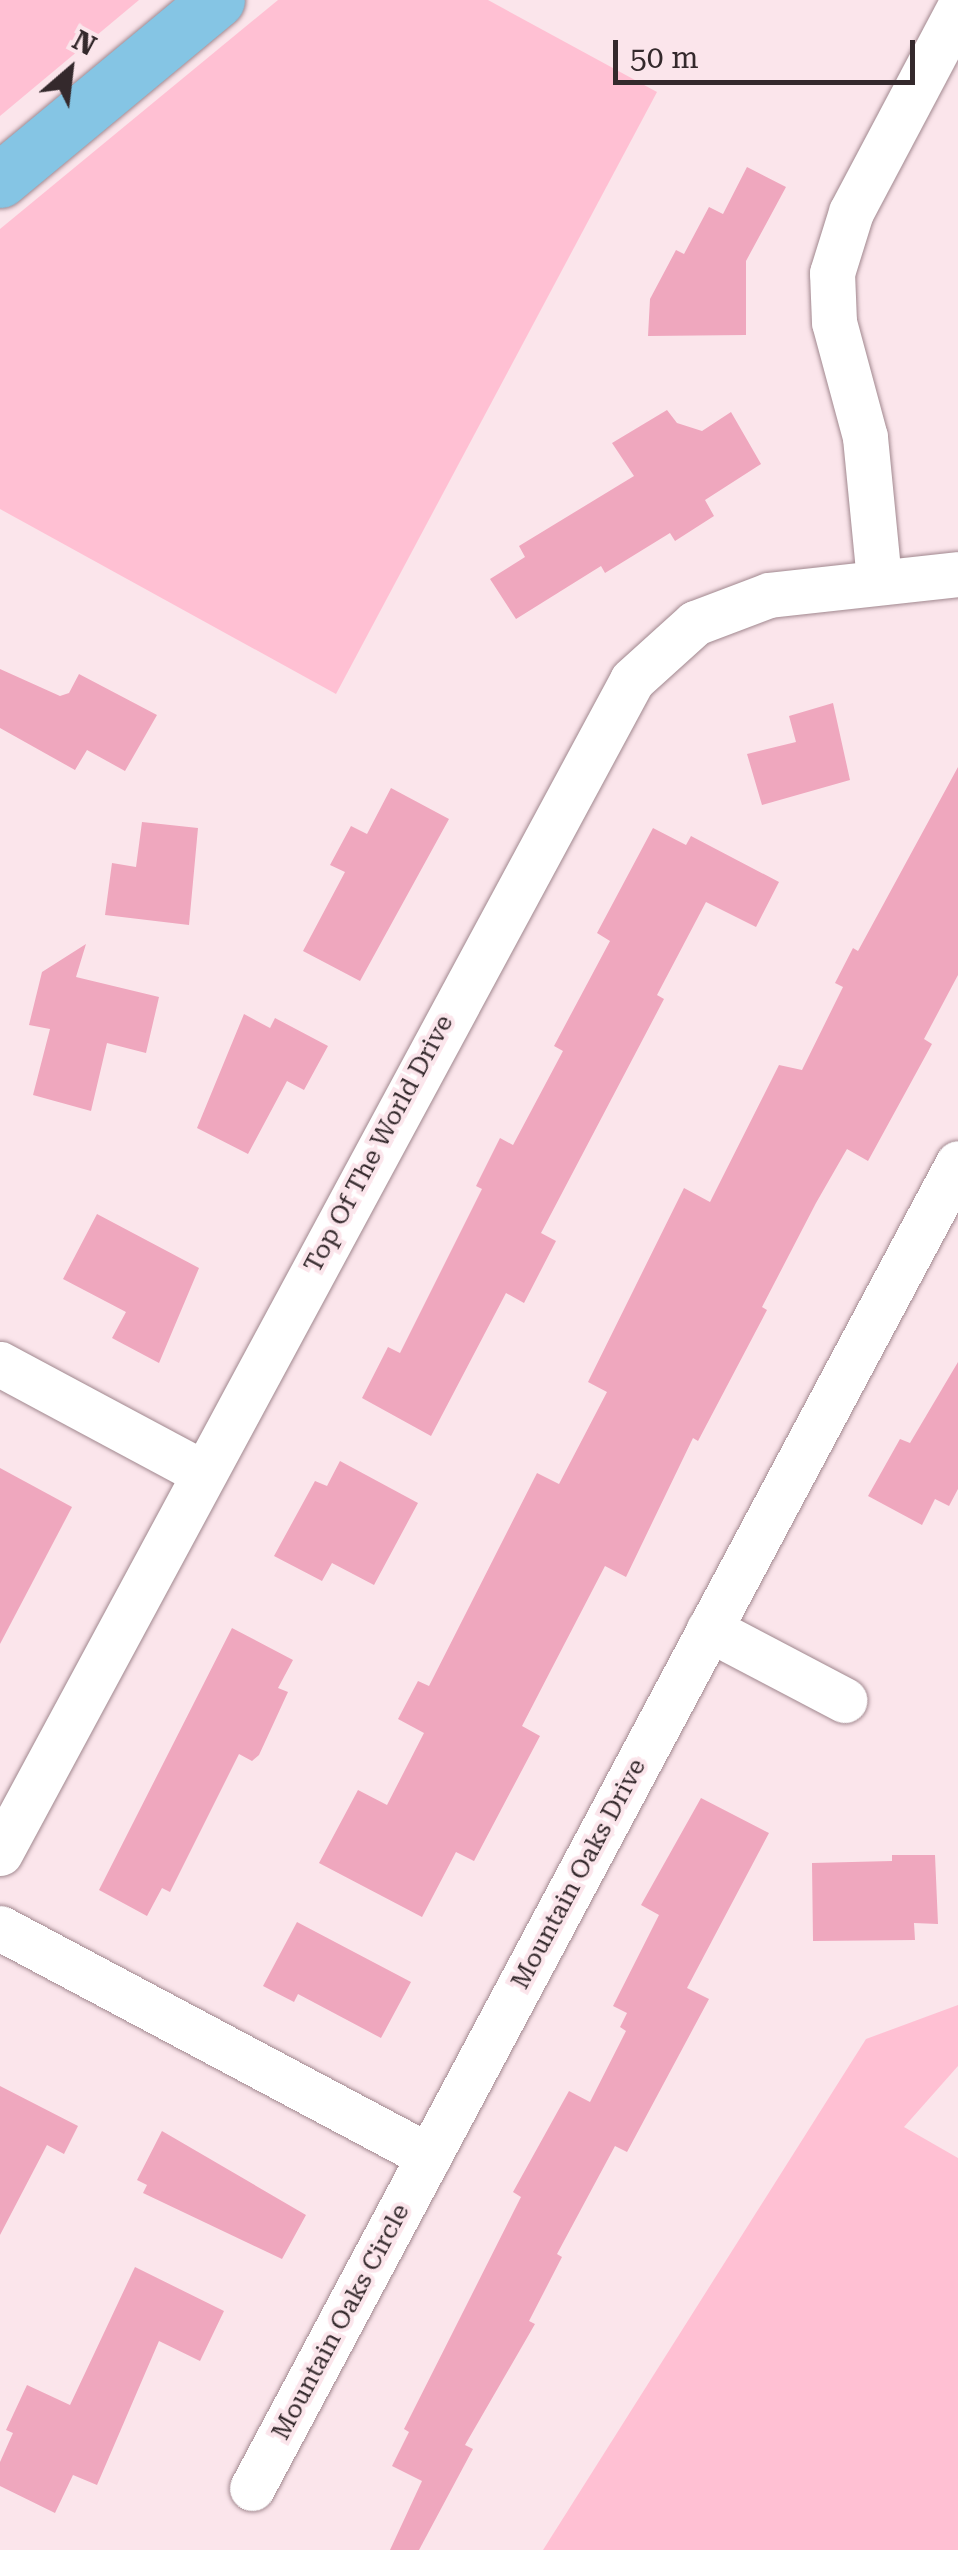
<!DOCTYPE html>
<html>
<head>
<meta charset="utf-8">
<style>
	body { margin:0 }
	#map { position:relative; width:958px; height:2550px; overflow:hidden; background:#fbe5eb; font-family:"Roboto Serif",serif }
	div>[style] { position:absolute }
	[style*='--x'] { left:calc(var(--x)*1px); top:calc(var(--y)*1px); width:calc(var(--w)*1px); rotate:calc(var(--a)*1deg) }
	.green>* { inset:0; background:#ffc0d3 }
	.building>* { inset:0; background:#efa7be }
	.roads { filter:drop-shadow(0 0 2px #a1888f) drop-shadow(0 0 2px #a1888f) }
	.minor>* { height:45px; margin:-22.5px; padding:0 22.5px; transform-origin:22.5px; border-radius:22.5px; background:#fff }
	.major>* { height:55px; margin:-27.5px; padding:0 27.5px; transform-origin:27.5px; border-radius:27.5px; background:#85c5e4 }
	span { translate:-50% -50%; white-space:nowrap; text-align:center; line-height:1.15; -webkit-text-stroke:8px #fbe5eb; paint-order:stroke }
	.street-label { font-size:25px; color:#34292c }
	.north { position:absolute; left:20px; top:20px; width:100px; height:100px; -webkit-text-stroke:8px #fbe5eb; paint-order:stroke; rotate:28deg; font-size:28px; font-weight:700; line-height:40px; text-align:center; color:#34292c }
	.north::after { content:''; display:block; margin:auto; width:35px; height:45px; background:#34292c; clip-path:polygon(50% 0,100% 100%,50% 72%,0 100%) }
	.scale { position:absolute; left:613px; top:40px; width:302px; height:45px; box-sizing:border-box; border:5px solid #34292c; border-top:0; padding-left:12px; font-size:30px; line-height:35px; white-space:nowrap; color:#34292c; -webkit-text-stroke:8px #fbe5eb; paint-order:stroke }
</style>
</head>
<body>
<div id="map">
	<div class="green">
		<div style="clip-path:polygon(0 0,139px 0,0 116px)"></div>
		<div style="clip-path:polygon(278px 0,488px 0,657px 92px,336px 694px,0 509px,0 229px)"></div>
		<div style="clip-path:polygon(958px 2005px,958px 2066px,904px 2127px,958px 2158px,958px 2550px,543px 2550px,866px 2039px)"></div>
	</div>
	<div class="building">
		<div style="clip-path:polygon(747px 167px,786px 187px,746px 261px,746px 335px,648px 336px,650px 299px,676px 250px,684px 254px,709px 207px,723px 214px)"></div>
		<div style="clip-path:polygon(667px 410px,677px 423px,702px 431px,731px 412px,761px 464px,705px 500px,714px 516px,675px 541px,670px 533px,605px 573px,601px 566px,516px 619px,490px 579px,525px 557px,519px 546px,634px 476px,612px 443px)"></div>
		<div style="clip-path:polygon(0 669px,60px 696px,69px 693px,79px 674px,157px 715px,125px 771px,87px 750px,75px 770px,0 728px)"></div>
		<div style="clip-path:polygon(833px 703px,850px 780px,762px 805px,747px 754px,796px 742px,789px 716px)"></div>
		<div style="clip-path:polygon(958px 767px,958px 975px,924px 1039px,932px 1044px,868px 1161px,847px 1149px,816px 1203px,762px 1307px,767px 1310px,698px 1441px,693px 1438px,626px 1577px,605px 1566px,552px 1668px,522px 1726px,540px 1736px,474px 1861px,456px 1852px,422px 1917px,319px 1863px,358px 1790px,387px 1805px,424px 1733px,398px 1719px,418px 1681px,429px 1686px,537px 1473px,559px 1484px,607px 1392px,588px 1382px,684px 1188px,710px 1202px,779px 1065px,802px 1070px,843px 987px,835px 983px,853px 948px,858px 951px)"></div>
		<div style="clip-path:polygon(391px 788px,449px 819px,360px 981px,303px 951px,345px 872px,330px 865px,351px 826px,367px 834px)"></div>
		<div style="clip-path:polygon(142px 822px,198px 828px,189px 925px,105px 915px,112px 863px,136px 867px)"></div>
		<div style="clip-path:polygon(653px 828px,686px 845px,691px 836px,779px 882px,756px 927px,706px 902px,657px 995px,664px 999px,541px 1233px,556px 1241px,524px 1303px,506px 1293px,431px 1436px,362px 1398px,388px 1347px,400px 1353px,482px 1189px,476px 1186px,500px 1138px,513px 1145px,563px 1051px,554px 1046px,610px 941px,597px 933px)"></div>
		<div style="clip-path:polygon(86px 944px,76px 977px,159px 997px,146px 1053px,107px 1043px,91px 1111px,33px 1095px,50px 1029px,29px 1025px,42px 972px)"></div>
		<div style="clip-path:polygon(244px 1014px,270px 1028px,275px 1018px,328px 1046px,304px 1090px,287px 1081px,248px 1154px,197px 1128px)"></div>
		<div style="clip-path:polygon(97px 1214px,199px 1268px,159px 1363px,112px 1338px,126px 1312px,63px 1279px)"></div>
		<div style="clip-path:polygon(958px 1362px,958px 1489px,949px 1506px,935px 1499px,922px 1525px,868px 1496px,900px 1439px,910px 1443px)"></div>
		<div style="clip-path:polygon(340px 1461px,418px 1503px,374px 1585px,332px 1563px,322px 1581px,274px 1556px,315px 1481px,327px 1486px)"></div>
		<div style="clip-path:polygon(0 1468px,72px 1507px,0 1644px)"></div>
		<div style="clip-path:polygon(232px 1628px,293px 1660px,278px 1688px,288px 1692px,259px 1755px,252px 1761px,239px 1754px,170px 1892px,162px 1888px,147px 1916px,99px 1890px)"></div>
		<div style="clip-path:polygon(701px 1798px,769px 1833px,687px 1988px,709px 1999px,627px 2152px,615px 2146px,557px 2254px,562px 2257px,529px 2321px,535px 2324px,465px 2445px,473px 2449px,419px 2550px,390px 2550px,422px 2481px,392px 2466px,409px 2432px,404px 2429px,521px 2197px,513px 2192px,569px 2091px,590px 2102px,626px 2031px,620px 2027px,627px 2013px,613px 2006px,659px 1915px,641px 1905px)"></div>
		<div style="clip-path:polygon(892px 1855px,935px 1855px,938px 1924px,914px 1923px,915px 1940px,813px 1941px,812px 1863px,892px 1861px)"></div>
		<div style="clip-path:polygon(297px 1922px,411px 1982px,381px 2038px,298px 1994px,294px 2002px,263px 1986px)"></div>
		<div style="clip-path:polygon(0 2086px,78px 2126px,64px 2154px,47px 2145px,0 2235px)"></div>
		<div style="clip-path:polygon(162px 2131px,306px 2215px,282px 2259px,143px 2193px,147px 2185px,137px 2180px)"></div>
		<div style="clip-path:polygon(135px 2267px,224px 2311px,200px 2361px,159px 2341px,97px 2485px,73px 2475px,55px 2513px,0 2486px,0 2462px,13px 2433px,6px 2430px,27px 2385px,70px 2405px)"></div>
	</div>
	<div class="roads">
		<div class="minor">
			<div style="--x:879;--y:580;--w:144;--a:-95.6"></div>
			<div style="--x:865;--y:437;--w:119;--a:-105.1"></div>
			<div style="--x:834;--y:322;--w:49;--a:-92.3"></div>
			<div style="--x:832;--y:273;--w:64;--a:-72.7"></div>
			<div style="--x:851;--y:212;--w:229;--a:-62.1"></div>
			<div style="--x:0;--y:1364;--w:230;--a:28.2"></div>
			<div style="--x:709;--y:1629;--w:153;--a:27.7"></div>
			<div style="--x:0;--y:1853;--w:1332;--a:-61.68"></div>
			<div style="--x:632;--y:680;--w:85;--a:-42.1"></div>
			<div style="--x:695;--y:623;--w:79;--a:-20.7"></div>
			<div style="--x:769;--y:595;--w:190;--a:-6.3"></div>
			<div style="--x:0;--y:1928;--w:486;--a:28"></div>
			<div style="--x:252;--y:2488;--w:1501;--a:-61.95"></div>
		</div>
		<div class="major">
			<div style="--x:0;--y:180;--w:282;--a:-39.7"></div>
		</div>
	</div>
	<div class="street-label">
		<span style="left:379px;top:1144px;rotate:-62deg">Top Of The World Drive</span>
		<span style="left:579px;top:1874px;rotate:-62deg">Mountain Oaks Drive</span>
		<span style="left:341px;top:2322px;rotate:-62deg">Mountain Oaks Circle</span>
	</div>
	<div class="north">N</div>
	<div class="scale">50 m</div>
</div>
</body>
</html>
